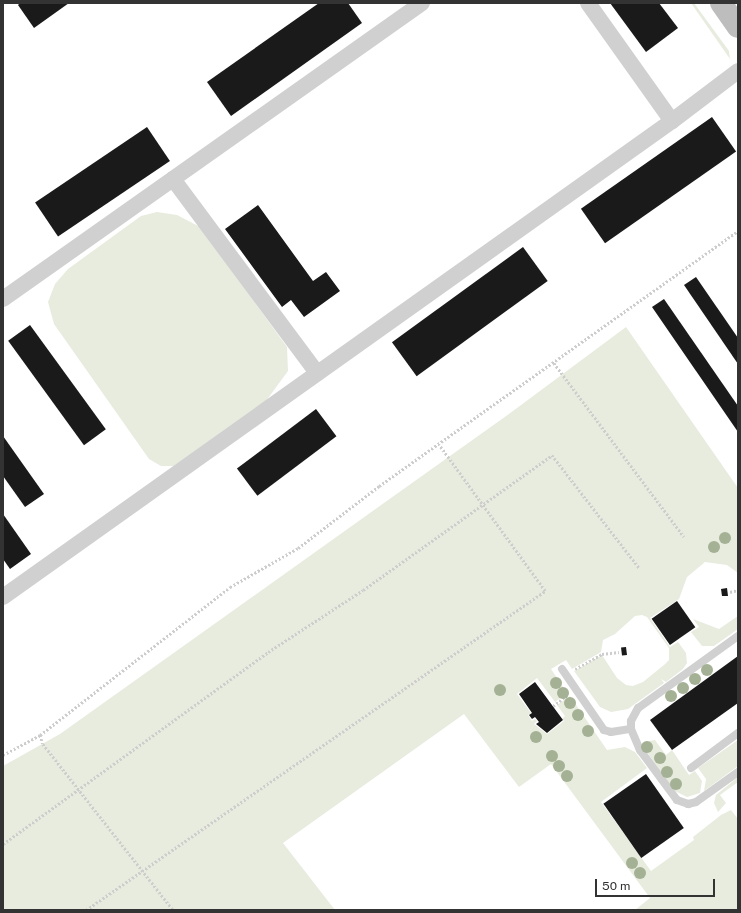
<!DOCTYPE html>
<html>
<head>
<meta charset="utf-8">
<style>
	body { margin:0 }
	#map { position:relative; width:741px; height:913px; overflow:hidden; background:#fff; font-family:"Public Sans",sans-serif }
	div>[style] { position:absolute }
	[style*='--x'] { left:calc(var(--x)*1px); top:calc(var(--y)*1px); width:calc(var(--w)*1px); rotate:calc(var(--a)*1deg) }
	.green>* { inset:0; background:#e7ecde }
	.building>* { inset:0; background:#1a1a1a; transform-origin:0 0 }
	.path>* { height:2.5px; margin-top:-1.25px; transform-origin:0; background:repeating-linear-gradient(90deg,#cdcdcd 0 2px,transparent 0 4px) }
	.service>* { height:8px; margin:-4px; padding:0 4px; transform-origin:4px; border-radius:4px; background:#d0d0d0 }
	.minor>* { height:16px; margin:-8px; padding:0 8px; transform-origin:8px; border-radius:8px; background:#d0d0d0 }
	.secondary>* { height:22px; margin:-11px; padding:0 11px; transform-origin:11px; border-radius:11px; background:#bdbdbd }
	.trees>* { width:12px; height:12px; margin:-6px; border-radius:50%; background:#a4b194 }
	span { translate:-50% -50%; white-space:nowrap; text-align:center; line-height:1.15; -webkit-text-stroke:4px #fff; paint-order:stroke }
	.frame { position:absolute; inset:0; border:4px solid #333; pointer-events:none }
	.scale { position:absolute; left:595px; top:879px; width:120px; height:18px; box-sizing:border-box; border:2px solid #333; border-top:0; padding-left:5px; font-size:12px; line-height:14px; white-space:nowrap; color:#333; -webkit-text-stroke:3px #fff; paint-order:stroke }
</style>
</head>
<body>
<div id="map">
	<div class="green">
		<div style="clip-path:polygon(691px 3px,694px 3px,729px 51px,730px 59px)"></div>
		<div style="clip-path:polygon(157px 212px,177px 215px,200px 227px,287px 347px,288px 371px,263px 405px,174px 466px,161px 466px,149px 459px,54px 324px,48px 302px,55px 284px,68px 269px,141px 216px)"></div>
		<div style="clip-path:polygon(626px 327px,738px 488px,738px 573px,727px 565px,705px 562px,687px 577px,679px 599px,650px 618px,670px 647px,678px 642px,686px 653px,687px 663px,683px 669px,666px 682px,661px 679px,664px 683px,628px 709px,611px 712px,600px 707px,574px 671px,602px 655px,617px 678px,626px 685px,633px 686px,643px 682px,664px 665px,669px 660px,669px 648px,647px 617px,642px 615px,635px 616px,615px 634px,603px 640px,601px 652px,572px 669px,566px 660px,551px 669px,567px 693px,555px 702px,537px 678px,517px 694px,531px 713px,528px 715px,532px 721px,535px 719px,537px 721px,534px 724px,547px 734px,564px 721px,562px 719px,565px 716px,557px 705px,570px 696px,607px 750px,625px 747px,635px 752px,647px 768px,601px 802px,651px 871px,694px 840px,693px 837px,721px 815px,731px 810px,738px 819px,738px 910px,635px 910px,650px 898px,551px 764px,519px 787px,464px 714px,283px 843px,335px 910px,3px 910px,3px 766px,60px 734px,513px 411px)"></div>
		<div style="clip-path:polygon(738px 616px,738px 629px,714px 646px,702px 646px,691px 632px,699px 627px,693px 619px,719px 629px)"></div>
		<div style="clip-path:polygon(655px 740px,666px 755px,672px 750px,689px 775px,695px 771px,702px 781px,700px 793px,687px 797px,673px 790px,645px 749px,649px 741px)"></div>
		<div style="clip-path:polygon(738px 740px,738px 766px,704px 791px,706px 779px,698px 768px)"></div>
		<div style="clip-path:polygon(738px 777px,738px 782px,720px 795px,726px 803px,718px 812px,714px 803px,716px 795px)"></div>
	</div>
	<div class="building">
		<div style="clip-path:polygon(20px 3px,69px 3px,34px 28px,18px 5px)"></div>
		<div style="clip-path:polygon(319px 3px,348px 3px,362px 23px,231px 116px,207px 82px)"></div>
		<div style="clip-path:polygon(610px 3px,659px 3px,678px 28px,646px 52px)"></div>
		<div style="left:712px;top:117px;width:42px;height:160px;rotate:55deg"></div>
		<div style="left:147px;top:127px;width:41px;height:135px;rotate:56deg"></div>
		<div style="clip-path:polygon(258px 205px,313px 281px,326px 272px,340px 291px,304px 317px,291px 300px,282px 307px,225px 229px)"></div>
		<div style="left:523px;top:247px;width:42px;height:162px;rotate:54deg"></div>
		<div style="clip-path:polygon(696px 277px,738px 338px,738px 364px,684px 285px)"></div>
		<div style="clip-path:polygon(664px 299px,738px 406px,738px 432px,652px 307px)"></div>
		<div style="left:30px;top:325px;width:129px;height:27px;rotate:54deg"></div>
		<div style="left:316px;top:409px;width:34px;height:99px;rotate:53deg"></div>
		<div style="clip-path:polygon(3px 436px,44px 494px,25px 507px,3px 476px)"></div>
		<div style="clip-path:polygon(3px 514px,31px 554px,10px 569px,3px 559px)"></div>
		<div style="clip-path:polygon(727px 588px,728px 596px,722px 596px,721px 589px)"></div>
		<div style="left:677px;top:601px;width:32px;height:31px;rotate:55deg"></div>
		<div style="left:626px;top:647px;width:8px;height:5px;rotate:83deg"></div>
		<div style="clip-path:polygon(738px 656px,738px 703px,672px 750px,650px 720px)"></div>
		<div style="clip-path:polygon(535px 682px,563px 720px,547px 733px,536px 724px,539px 722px,535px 717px,532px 719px,529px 715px,532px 713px,519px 694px)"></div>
		<div style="left:646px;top:774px;width:66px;height:52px;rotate:55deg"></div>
	</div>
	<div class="path">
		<div style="--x:554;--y:363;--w:217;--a:53.2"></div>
		<div style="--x:730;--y:592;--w:8;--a:-14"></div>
		<div style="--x:575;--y:669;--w:31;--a:-29"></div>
		<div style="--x:602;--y:654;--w:17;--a:-7"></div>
		<div style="--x:553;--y:706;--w:18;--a:-38"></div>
		<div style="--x:40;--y:735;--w:9;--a:72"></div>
		<div style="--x:43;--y:744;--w:211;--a:51.9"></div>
		<div style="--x:3;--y:755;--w:42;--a:-28.4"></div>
		<div style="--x:40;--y:735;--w:241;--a:-37.9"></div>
		<div style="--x:230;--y:587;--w:78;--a:-29.8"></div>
		<div style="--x:298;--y:548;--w:102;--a:-37.4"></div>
		<div style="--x:379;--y:486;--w:440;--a:-35.4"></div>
		<div style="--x:3;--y:844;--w:327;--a:-35.9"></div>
		<div style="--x:268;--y:652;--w:113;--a:-33.1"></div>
		<div style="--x:363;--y:590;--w:232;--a:-35.5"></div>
		<div style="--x:552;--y:455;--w:144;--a:52.3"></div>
		<div style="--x:86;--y:910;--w:559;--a:-34.8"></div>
		<div style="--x:545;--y:591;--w:180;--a:-126"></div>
	</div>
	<div class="service">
		<div style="--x:738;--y:636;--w:123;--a:144.2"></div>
		<div style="--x:638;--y:708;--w:15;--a:118"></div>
		<div style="--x:631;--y:721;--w:8;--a:90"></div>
		<div style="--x:631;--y:729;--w:23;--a:67"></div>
		<div style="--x:640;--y:750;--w:62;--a:53.5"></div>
		<div style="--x:677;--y:800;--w:12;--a:20"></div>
		<div style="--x:688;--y:804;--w:8;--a:-14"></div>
		<div style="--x:696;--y:802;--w:52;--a:-35.5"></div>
		<div style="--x:562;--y:669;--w:74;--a:55.5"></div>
		<div style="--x:604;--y:730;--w:7;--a:16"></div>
		<div style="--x:611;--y:732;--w:20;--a:-9"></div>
		<div style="--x:691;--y:768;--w:59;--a:-36.7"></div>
	</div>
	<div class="minor">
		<div style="--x:588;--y:3;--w:145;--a:54.6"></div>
		<div style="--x:173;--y:179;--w:242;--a:53.4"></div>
		<div style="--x:3;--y:299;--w:513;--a:-35.24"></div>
		<div style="--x:3;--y:597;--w:821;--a:-35.43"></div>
		<div style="--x:672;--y:121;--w:83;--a:-37.1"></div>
	</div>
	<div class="secondary">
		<div style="--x:721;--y:3;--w:29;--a:55"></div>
	</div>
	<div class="trees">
		<div style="left:725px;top:538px"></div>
		<div style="left:714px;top:547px"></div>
		<div style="left:707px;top:670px"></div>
		<div style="left:695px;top:679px"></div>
		<div style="left:556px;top:683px"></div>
		<div style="left:683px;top:688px"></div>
		<div style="left:500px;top:690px"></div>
		<div style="left:563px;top:693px"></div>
		<div style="left:671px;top:696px"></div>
		<div style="left:570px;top:703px"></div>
		<div style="left:578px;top:715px"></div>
		<div style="left:588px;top:731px"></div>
		<div style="left:536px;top:737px"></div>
		<div style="left:647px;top:747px"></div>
		<div style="left:552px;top:756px"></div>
		<div style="left:660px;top:758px"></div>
		<div style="left:559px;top:766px"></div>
		<div style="left:667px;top:772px"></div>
		<div style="left:567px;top:776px"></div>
		<div style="left:676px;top:784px"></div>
		<div style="left:632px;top:863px"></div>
		<div style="left:640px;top:873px"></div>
	</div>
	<div class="frame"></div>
	<div class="scale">50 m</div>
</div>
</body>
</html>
